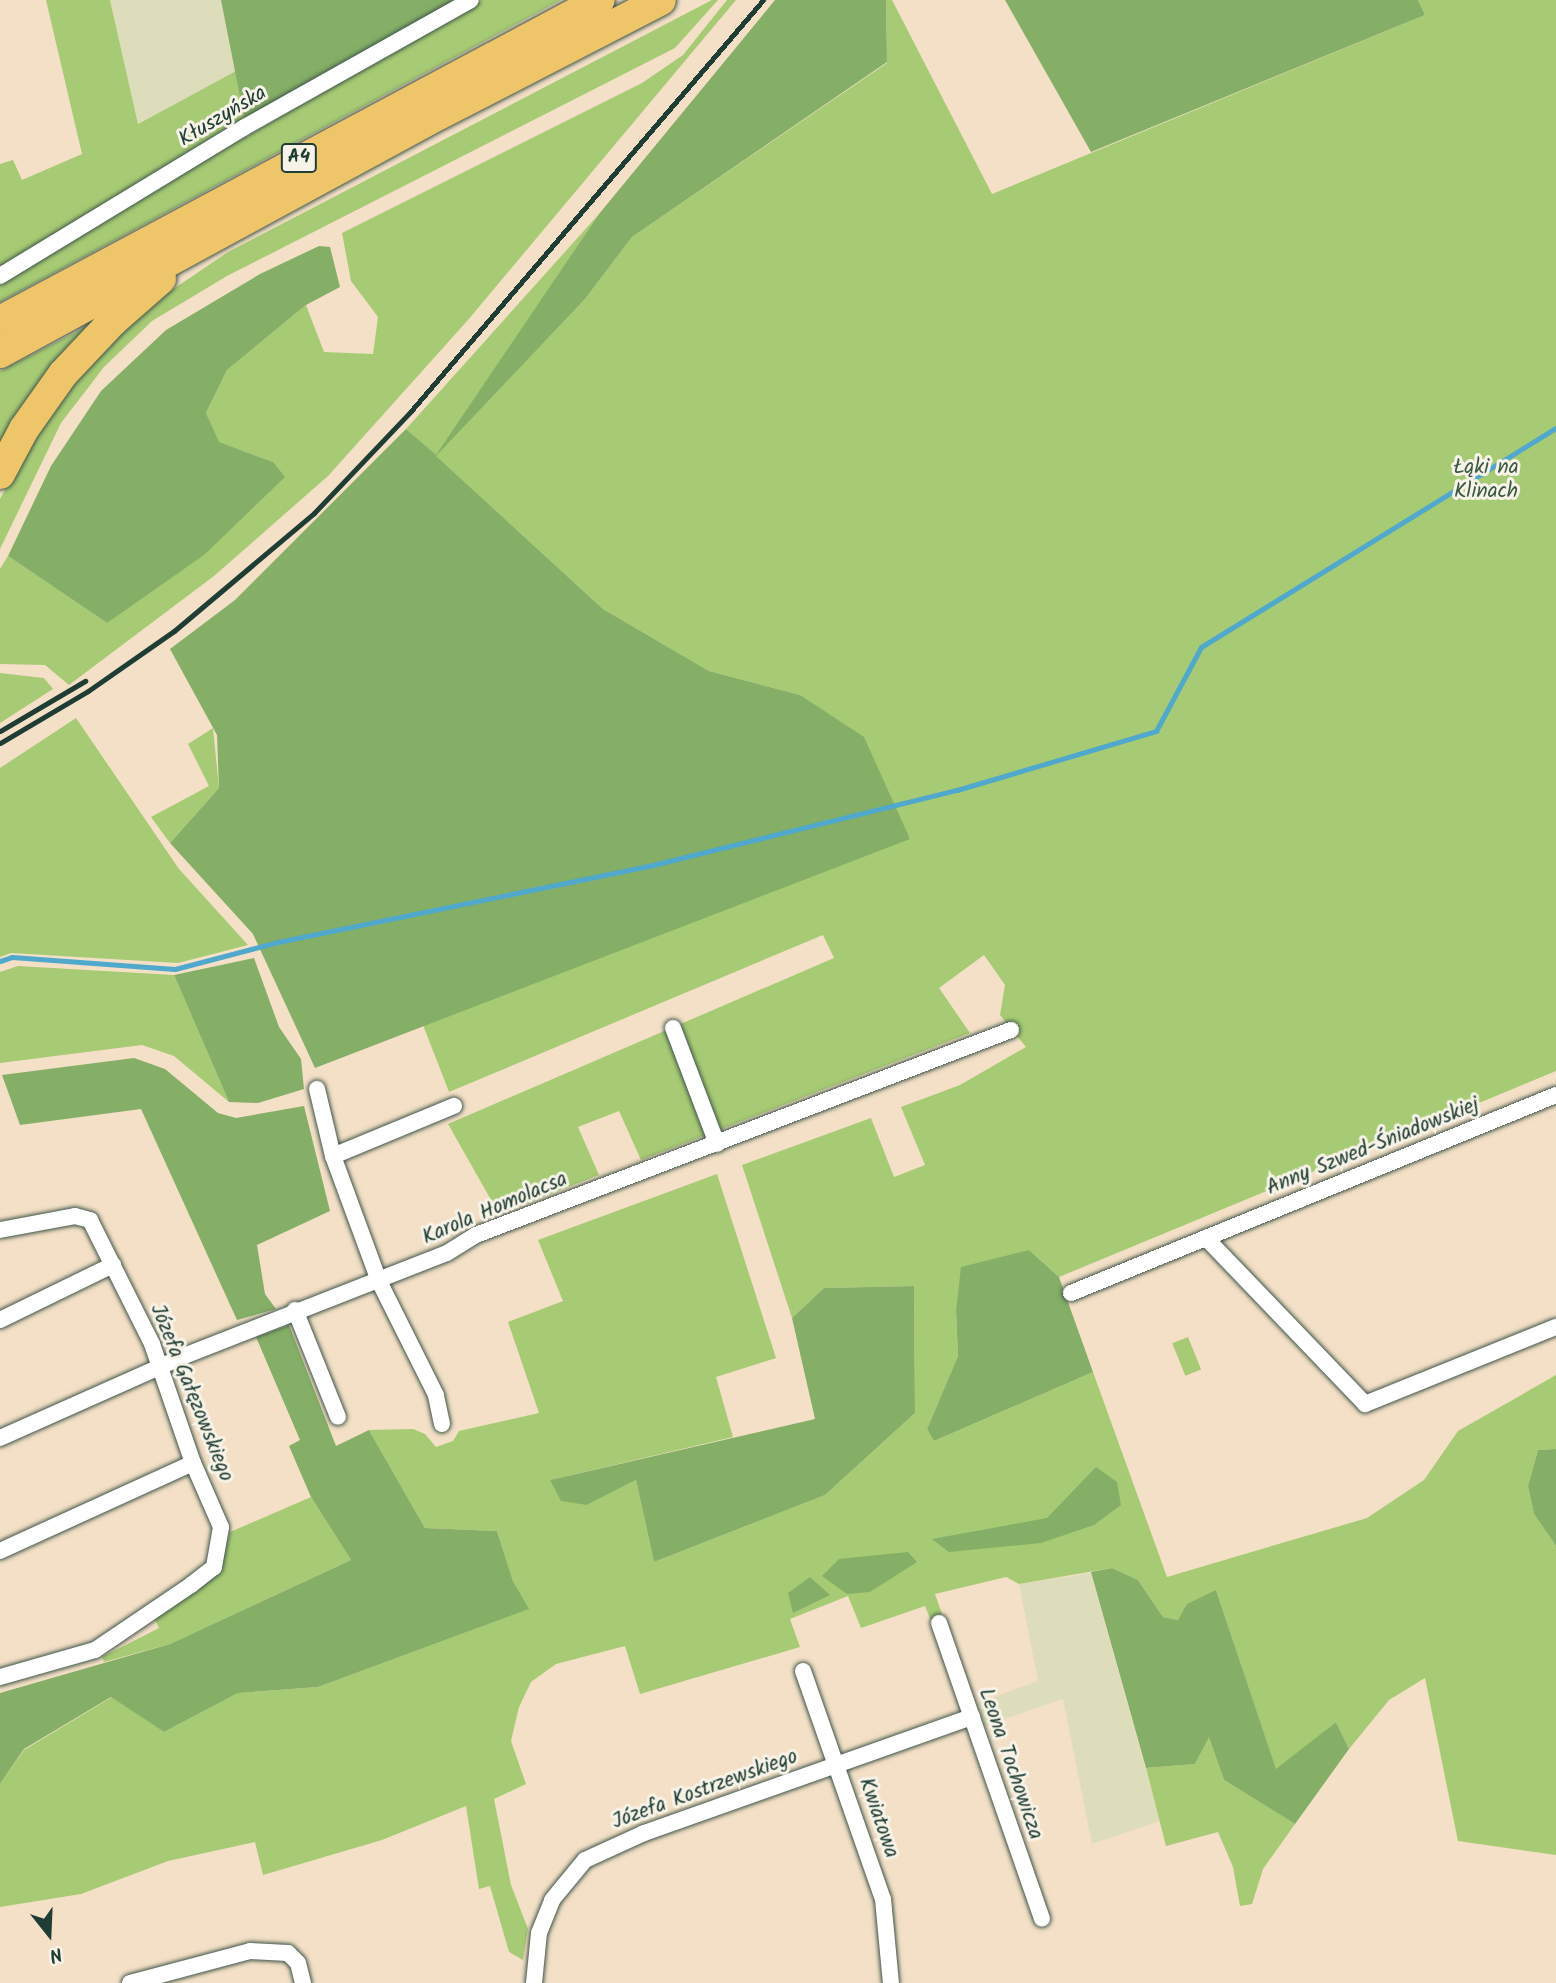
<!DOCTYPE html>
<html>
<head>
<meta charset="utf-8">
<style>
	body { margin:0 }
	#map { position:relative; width:1556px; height:1983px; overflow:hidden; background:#f4e0c6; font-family:Kalam,sans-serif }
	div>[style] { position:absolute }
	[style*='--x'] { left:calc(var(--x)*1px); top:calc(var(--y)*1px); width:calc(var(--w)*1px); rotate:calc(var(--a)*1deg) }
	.built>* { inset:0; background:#deddbb }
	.green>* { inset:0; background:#a7cb74; transform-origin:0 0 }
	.forest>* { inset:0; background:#85af66 }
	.stream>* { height:5px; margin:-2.5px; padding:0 2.5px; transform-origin:2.5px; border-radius:2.5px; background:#50a8cd }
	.roads { filter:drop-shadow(0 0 2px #3f554a) drop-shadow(0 0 2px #3f554a) }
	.street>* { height:16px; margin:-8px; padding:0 8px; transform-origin:8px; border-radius:8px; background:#fff }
	.highway>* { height:30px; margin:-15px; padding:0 15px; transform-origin:15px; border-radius:15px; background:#eec569 }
	.rail>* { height:5px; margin:-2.5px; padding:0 2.5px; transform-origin:2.5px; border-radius:2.5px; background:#1f3d34 }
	span { translate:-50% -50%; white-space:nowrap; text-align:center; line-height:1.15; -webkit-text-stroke:6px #f7f3e8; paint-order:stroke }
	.shield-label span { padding:2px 5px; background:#f7f3e8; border:2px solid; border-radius:5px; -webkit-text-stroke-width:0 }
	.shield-label { font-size:19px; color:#1f3d34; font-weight:700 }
	.street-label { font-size:21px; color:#1f3d34 }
	.park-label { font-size:21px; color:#3a5941 }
	.north { position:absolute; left:14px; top:1899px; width:70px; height:70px; -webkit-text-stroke:5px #f7f3e8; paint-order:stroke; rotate:162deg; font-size:19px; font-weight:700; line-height:28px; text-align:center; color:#1f3d34 }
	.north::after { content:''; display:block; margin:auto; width:24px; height:32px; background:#1f3d34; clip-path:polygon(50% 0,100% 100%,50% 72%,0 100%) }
</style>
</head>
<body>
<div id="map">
	<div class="built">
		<div style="clip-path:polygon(110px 0,221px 0,236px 71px,138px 124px)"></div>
		<div style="clip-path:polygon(1091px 1573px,1160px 1821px,1092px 1844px,1063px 1699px,985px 1726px,978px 1703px,1038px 1681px,1019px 1584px)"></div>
	</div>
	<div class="green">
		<div style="clip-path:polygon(46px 0,110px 0,138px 124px,236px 71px,245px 122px,0 268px,0 164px,13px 160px,22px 180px,82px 154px)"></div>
		<div style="clip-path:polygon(482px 0,561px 0,0 302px,0 279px)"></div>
		<div style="clip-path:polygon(712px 0,718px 0,675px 48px,227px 276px,152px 321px,104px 367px,61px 423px,0 549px,0 499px,52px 402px,107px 342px,163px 296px,228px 252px)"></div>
		<div style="clip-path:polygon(727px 0,736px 0,468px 320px,328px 476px,214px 576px,69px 685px,45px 665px,0 664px,0 569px,8px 556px,107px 623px,273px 462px,218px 442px,206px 413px,227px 370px,306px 305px,324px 352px,373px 354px,378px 317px,351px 281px,342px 233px,642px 83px,683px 55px)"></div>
		<div style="clip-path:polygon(886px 0,892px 0,992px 194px,1425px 15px,1418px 0,1556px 0,1556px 1071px,1059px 1277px,1029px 1250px,956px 1311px,958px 1356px,927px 1429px,934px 1441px,1093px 1372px,1167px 1577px,1367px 1518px,1424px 1480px,1458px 1431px,1556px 1375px,1556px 1449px,1538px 1450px,1528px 1486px,1534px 1514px,1556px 1546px,1556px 1855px,1458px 1841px,1425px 1678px,1389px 1700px,1349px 1749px,1336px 1722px,1276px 1770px,1216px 1590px,1178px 1620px,1163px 1617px,1138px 1580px,1112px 1568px,1019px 1584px,1006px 1577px,935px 1594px,943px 1617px,931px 1621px,925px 1606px,861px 1628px,848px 1596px,790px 1619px,800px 1647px,640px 1694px,625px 1646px,556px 1664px,531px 1682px,519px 1707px,511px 1741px,526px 1784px,494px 1799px,511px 1885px,528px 1929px,523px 1960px,509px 1952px,490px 1886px,479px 1889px,466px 1806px,382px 1840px,263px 1875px,255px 1842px,168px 1861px,81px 1894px,0 1907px,0 1784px,24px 1750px,112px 1697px,164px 1732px,238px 1693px,318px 1687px,528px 1609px,513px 1581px,497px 1531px,425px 1528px,369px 1430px,413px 1429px,425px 1434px,436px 1447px,453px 1441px,459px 1431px,539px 1413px,508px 1322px,563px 1301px,538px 1240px,717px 1174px,776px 1358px,716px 1377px,733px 1437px,550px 1480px,587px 1505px,636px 1480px,654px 1562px,825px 1495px,915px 1413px,914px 1286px,824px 1288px,792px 1318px,742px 1165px,871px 1118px,894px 1177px,925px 1165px,901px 1107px,960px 1085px,1026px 1047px,1000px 1015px,1005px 985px,984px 955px,939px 988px,970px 1033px,641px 1160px,619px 1111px,578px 1127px,599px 1175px,499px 1214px,448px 1124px,834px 958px,823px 935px,449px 1092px,423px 1025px,910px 838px,800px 695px,709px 671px,603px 609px,406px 429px,599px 214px,440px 451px,585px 299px,632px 237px,887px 63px)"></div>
		<div style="clip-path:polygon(84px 328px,85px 332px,0 450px,0 371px)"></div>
		<div style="clip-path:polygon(0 673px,44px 678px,53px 689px,0 723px)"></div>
		<div style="clip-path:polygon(76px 718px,179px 869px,248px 945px,178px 963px,11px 953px,0 957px,0 768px)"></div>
		<div style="clip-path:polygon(213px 728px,219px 788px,170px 843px,151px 817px,209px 786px,188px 744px)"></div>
		<div style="clip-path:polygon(18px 966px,174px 975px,229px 1102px,174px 1056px,142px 1045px,0 1063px,0 972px)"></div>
		<div style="left:1188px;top:1337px;width:35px;height:17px;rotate:68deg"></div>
		<div style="clip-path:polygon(311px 1497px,351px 1560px,170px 1644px,104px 1662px,102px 1657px,159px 1628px,153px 1615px,221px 1565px,230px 1532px)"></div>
		<div style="clip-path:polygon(1209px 1736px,1224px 1780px,1295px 1824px,1263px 1869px,1252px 1904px,1240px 1906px,1233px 1867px,1218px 1832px,1166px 1846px,1146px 1768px,1195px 1764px)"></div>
	</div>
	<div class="forest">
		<div style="clip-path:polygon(221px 0,461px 0,245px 122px)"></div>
		<div style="clip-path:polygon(775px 0,886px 0,887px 62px,632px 237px,585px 299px,436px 456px,603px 609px,709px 671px,800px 695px,864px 737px,910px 839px,315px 1068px,253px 934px,170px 843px,219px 788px,217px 735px,170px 649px,235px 600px,406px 429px,436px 455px,599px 214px)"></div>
		<div style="clip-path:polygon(1005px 0,1418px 0,1425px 15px,1091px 152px)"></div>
		<div style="clip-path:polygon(319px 246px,330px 247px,340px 287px,306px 305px,227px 370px,206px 413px,219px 442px,273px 462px,285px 477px,204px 555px,107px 623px,8px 556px,51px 466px,101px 391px,166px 330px,260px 274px)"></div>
		<div style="clip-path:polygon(254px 958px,279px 1027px,301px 1059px,304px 1089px,258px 1103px,229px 1102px,174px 975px)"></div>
		<div style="clip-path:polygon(134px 1058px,165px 1069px,218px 1113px,236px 1118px,304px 1106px,330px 1211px,257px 1245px,265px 1294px,276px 1309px,237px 1320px,141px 1109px,20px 1125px,2px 1075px)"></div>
		<div style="clip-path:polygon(1029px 1250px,1059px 1277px,1093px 1372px,934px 1441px,927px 1429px,958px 1356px,956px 1311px,961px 1267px)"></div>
		<div style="clip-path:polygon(914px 1286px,915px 1413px,825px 1495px,654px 1562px,636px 1480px,587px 1505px,561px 1501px,550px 1480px,815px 1419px,792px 1318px,824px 1288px)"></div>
		<div style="clip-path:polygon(289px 1325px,336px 1446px,369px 1430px,425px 1528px,497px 1531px,513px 1581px,529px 1609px,318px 1687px,238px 1693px,164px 1732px,111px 1697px,24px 1749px,0 1784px,0 1693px,170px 1644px,351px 1560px,311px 1497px,289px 1446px,300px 1440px,256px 1337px)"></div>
		<div style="clip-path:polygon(1556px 1449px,1556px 1546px,1534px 1514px,1528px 1486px,1538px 1450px)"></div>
		<div style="clip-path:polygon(1096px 1467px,1117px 1482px,1121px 1505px,1094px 1525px,1041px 1543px,949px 1552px,932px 1539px,1047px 1518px)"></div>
		<div style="clip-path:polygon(908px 1552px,917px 1562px,870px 1592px,847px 1594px,822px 1576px,839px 1559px)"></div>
		<div style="clip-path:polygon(1112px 1568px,1138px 1580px,1163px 1617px,1178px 1620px,1187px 1604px,1216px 1590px,1276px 1769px,1336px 1722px,1349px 1749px,1295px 1824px,1224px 1780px,1209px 1737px,1195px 1764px,1146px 1768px,1091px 1572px)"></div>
		<div style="clip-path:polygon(810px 1577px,830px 1595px,793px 1613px,788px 1593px)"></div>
	</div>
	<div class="stream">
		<div style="--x:0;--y:961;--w:13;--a:-18"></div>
		<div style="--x:12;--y:957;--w:163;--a:4.2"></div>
		<div style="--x:175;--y:969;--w:106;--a:-14.7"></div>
		<div style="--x:278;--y:942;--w:379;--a:-11.6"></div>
		<div style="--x:649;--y:866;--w:317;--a:-13.9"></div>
		<div style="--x:957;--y:790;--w:208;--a:-16.5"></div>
		<div style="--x:1156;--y:731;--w:95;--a:-61.8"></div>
		<div style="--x:1201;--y:647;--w:417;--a:-31.7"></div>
	</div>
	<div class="roads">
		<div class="street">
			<div style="--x:0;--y:276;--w:285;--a:-31.3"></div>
			<div style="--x:243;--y:128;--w:261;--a:-29.3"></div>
			<div style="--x:673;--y:1028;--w:124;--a:69.2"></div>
			<div style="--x:317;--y:1089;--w:69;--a:76.6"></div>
			<div style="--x:0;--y:1230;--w:76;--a:-10.6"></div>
			<div style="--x:75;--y:1216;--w:16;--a:15"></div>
			<div style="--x:90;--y:1220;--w:139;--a:63.4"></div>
			<div style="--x:152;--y:1344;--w:126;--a:71"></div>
			<div style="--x:193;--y:1463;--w:70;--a:66.4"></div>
			<div style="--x:221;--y:1527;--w:41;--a:99.9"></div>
			<div style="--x:214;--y:1567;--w:29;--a:142"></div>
			<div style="--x:191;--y:1585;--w:116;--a:145.9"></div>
			<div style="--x:95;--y:1650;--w:99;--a:164.1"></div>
			<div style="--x:1206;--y:1238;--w:230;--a:46.2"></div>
			<div style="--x:1365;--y:1404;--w:206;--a:-22"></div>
			<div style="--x:1071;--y:1293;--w:524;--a:-22.21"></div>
			<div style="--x:295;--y:1310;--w:115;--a:68.1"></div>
			<div style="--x:0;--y:1320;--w:126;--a:-26"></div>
			<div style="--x:442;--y:1424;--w:30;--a:-102"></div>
			<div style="--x:436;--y:1395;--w:127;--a:-116.6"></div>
			<div style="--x:379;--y:1281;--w:133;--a:-110.2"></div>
			<div style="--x:333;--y:1156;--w:131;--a:-22.5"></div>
			<div style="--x:0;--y:1438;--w:201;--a:-24"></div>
			<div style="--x:184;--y:1356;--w:282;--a:-21.4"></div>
			<div style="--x:447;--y:1253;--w:34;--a:-32"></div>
			<div style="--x:476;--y:1235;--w:573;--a:-20.97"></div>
			<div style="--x:0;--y:1551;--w:212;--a:-24.5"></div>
			<div style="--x:939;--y:1623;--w:313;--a:70.8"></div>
			<div style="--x:803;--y:1671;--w:242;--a:70.7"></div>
			<div style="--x:883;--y:1899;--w:84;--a:84.6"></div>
			<div style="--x:130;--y:1983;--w:124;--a:-14.9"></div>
			<div style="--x:250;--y:1951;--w:38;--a:3"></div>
			<div style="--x:288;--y:1953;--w:14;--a:45"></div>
			<div style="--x:298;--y:1963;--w:21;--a:76"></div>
			<div style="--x:534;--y:1983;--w:50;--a:-84.3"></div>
			<div style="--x:539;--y:1933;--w:35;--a:-68"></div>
			<div style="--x:552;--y:1900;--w:52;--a:-50.5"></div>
			<div style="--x:585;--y:1860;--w:65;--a:-24.6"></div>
			<div style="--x:644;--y:1833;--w:348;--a:-19.5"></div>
		</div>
		<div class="highway">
			<div style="--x:0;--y:321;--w:680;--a:-28.15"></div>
			<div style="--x:0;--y:353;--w:486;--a:-28.5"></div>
			<div style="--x:427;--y:121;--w:263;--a:-27.3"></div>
			<div style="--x:0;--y:474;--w:51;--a:-61.9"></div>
			<div style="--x:24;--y:429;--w:67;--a:-54.7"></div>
			<div style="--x:63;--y:374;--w:73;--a:-46.7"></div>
			<div style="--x:113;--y:321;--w:64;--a:-41.2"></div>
		</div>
	</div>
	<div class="rail">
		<div style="--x:0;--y:731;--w:99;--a:-30.5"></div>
		<div style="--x:0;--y:743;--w:102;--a:-30.6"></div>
		<div style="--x:88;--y:691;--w:105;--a:-34.9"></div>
		<div style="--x:174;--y:631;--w:183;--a:-40.1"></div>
		<div style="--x:314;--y:513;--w:141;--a:-46.4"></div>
		<div style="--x:411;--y:411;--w:541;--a:-49.42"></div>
	</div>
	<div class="shield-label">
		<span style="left:299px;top:158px">A4</span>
	</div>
	<div class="street-label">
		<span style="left:223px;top:117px;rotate:-31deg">Kłuszyńska</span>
		<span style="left:1373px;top:1147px;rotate:-22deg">Anny Szwed-Śniadowskiej</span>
		<span style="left:495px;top:1209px;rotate:-23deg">Karola Homolacsa</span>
		<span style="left:191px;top:1393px;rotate:68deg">Józefa Gałęzowskiego</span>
		<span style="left:1010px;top:1764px;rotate:71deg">Leona Tochowicza</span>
		<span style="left:705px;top:1790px;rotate:-20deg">Józefa Kostrzewskiego</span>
		<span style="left:878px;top:1818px;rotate:71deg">Kwiatowa</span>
	</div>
	<div class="park-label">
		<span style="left:1486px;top:480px">Łąki na<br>Klinach</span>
	</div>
	<div class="north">N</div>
</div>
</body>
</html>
